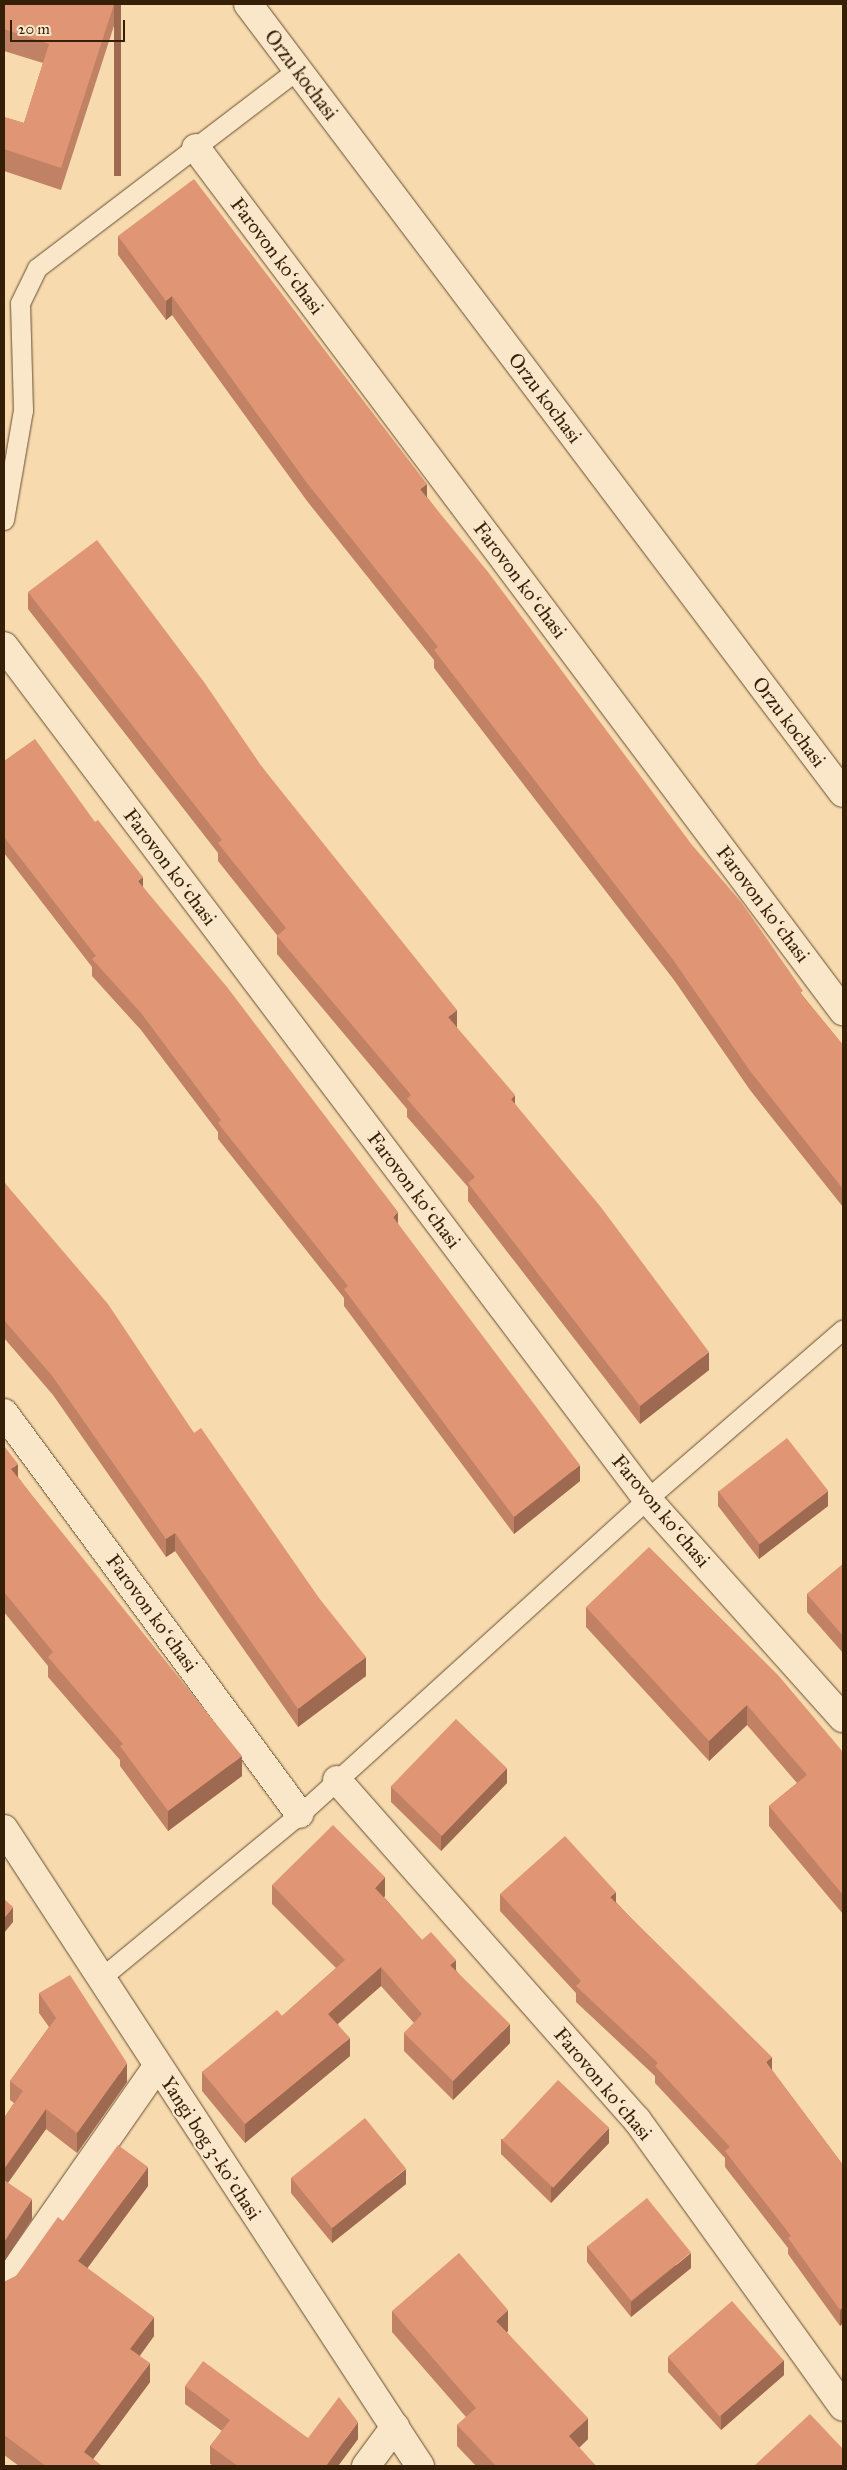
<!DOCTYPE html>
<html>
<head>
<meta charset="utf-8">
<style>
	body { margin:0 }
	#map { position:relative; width:847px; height:2470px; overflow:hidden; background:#f7daae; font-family:"IM FELL Great Primer",serif }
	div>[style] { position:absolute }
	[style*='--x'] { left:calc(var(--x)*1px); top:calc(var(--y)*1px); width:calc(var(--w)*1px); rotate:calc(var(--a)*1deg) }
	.roads { filter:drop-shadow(0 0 1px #664e31) drop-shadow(0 0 1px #664e31) }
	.service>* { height:19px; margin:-9.5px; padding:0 9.5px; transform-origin:9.5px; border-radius:9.5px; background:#fae7ca }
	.minor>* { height:28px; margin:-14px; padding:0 14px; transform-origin:14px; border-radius:14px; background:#fae7ca }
	.secondary>* { height:28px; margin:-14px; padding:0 14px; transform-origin:14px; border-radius:14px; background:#fae7ca }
	.wall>* { inset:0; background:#c18164 }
	.shaded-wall>* { inset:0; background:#9d6951; transform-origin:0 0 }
	.building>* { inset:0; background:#e09674; transform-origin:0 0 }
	span { translate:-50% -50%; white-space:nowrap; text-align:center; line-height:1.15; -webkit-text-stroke:4.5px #fae7ca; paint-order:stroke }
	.street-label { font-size:20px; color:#351f07 }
	.frame { position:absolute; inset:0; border:5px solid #351f07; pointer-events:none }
	.scale { position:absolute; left:10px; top:20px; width:115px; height:22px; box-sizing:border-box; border:2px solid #351f07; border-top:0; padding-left:6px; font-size:15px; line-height:18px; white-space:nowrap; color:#351f07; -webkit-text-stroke:4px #fae7ca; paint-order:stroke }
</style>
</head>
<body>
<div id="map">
	<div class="roads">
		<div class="service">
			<div style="--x:4;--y:520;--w:112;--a:-80.2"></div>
			<div style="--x:23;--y:410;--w:107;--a:-91.6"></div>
			<div style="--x:20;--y:303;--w:39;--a:-64"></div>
			<div style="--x:37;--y:268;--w:327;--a:-37.3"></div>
			<div style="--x:102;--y:1977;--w:256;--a:-39.5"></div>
			<div style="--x:300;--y:1814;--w:469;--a:-42.2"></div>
			<div style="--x:647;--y:1499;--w:259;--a:-40.9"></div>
		</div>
		<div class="minor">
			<div style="--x:196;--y:148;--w:1079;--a:53.14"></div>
			<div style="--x:4;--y:646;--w:1068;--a:52.99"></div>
			<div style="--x:647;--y:1499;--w:294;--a:48.2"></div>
			<div style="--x:4;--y:1413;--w:498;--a:53.6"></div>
			<div style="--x:337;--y:1780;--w:453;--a:48.6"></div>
			<div style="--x:637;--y:2120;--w:353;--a:54.3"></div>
			<div style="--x:4;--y:1829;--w:761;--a:56.85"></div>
			<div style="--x:4;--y:2286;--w:267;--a:-55.1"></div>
			<div style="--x:366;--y:2466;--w:49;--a:-53.4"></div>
		</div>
		<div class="secondary">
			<div style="--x:248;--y:4;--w:988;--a:52.98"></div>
		</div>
	</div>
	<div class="wall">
		<div style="clip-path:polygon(4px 4px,121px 4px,61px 190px,4px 171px,4px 117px,24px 123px,43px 63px,4px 51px)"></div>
		<div style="clip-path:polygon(118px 236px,427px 497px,803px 996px,843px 1045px,843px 1207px,750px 1090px,674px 980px,434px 668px,434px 660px,307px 501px,172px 315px,166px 320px,118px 255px)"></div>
		<div style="clip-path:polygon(28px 592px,262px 767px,457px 1028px,515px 1104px,709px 1370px,640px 1424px,468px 1201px,468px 1187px,407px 1117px,407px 1109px,277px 954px,277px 935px,218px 861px,218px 853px,28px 609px)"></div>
		<div style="clip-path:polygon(4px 761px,95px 822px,143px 887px,398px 1224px,580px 1481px,514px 1534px,344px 1306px,344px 1298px,218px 1139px,218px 1132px,141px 1030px,92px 976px,92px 967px,4px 853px)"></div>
		<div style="clip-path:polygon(4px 1182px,194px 1433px,366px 1676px,298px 1727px,175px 1551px,166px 1557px,53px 1395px,4px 1338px)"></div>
		<div style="clip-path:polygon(4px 1446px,18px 1477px,242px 1776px,168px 1831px,120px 1766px,120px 1760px,48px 1677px,48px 1666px,4px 1612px)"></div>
		<div style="clip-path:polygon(718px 1491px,828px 1506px,759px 1559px,718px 1506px)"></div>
		<div style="clip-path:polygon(843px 1564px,843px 1653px,807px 1612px,807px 1594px)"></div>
		<div style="clip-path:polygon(586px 1607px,843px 1752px,843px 1914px,769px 1826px,769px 1806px,797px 1783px,747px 1725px,709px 1761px,586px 1627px)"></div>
		<div style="clip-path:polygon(507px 1783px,441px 1851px,391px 1802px,391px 1787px)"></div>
		<div style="clip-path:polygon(272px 1885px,385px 1896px,384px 1897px,422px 1940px,456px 1970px,510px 2043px,453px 2100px,404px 2051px,404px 2033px,414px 2023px,381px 1986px,338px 2024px,350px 2056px,245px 2143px,202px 2091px,202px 2072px,282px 2016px,336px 1968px,272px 1904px)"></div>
		<div style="clip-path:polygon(500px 1894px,616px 1902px,772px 2070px,843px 2165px,843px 2323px,840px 2326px,788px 2254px,788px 2248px,725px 2167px,725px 2158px,655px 2083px,655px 2076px,576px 2002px,576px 1993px,500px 1911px)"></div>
		<div style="clip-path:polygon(39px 1993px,127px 2082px,77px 2153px,46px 2129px,8px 2183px,32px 2219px,4px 2262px,4px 2118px,14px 2103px,10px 2100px,10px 2081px,49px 2027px,39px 2013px)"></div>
		<div style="clip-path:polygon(501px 2139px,609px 2143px,551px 2203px,501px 2154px)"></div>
		<div style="clip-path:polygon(291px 2178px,406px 2184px,332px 2243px,291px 2193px)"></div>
		<div style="clip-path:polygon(148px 2186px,87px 2268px,154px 2336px,140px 2356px,150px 2382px,93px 2459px,101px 2466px,19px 2466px,4px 2455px,4px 2282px,16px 2276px,63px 2221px)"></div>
		<div style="clip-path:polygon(587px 2246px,691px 2268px,631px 2317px,587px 2262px)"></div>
		<div style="clip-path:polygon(392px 2311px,508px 2331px,507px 2332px,588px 2439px,579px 2448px,596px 2466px,476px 2466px,457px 2446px,457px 2425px,466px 2417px,392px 2332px)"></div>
		<div style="clip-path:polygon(668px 2357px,784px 2375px,721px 2430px,668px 2372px)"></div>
		<div style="clip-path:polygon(185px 2386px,308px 2438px,358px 2439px,338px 2466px,214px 2466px,210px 2464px,210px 2446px,222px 2431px,185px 2404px)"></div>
	</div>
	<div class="shaded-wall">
		<div style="left:114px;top:4px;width:7px;height:172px"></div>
		<div style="clip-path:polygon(172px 296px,172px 315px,166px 320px,166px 301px)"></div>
		<div style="clip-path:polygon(427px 484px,427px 503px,420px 489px)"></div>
		<div style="clip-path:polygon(143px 877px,143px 894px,138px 881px)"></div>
		<div style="clip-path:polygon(457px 1010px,457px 1028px,448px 1017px)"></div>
		<div style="clip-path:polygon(515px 1095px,515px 1113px,511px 1099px)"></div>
		<div style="clip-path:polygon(398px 1212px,398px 1229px,393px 1217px)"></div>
		<div style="clip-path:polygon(709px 1352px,709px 1370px,640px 1424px,640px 1406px)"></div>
		<div style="clip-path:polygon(18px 1464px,18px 1484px,11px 1469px)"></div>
		<div style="clip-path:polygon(580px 1465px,580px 1481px,514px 1534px,514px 1517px)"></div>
		<div style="clip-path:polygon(828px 1491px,828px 1506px,759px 1559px,759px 1544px)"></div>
		<div style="clip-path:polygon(175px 1533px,175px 1551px,166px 1557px,166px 1539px)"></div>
		<div style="clip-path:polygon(366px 1657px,366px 1676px,298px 1727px,298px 1709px)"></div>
		<div style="clip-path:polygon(747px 1705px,747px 1725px,709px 1761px,709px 1741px)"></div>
		<div style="clip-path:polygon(242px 1756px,242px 1776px,168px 1831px,168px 1811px)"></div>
		<div style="clip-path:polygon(507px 1768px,507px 1783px,441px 1851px,441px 1836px)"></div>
		<div style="clip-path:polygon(385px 1877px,385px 1896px,375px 1906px,375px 1888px)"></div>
		<div style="clip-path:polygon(616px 1892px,616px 1909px,610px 1897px)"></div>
		<div style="clip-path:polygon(13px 1907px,13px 1922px,4px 1933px,4px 1918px)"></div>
		<div style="clip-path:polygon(456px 1960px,456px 1978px,450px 1965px)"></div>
		<div style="clip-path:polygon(381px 1967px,381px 1986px,328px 2032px,328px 2014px)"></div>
		<div style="clip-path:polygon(510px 2024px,510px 2043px,453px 2100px,453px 2081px)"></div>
		<div style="clip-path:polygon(350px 2038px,350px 2056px,245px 2143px,245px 2124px)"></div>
		<div style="clip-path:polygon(772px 2057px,772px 2073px,766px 2062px)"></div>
		<div style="clip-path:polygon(127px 2063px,127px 2082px,77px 2153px,77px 2133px)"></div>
		<div style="clip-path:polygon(46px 2109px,46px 2129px,4px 2188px,4px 2169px)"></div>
		<div style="clip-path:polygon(609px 2128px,609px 2143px,551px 2203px,551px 2188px)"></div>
		<div style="clip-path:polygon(148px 2167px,148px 2186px,78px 2281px,78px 2261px)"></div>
		<div style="clip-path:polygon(406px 2169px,406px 2184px,332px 2243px,332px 2228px)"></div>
		<div style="clip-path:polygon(32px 2199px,32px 2219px,4px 2262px,4px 2242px)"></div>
		<div style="clip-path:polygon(691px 2253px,691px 2268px,631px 2317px,631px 2302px)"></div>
		<div style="clip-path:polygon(843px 2307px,843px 2323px,840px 2326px,840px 2310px)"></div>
		<div style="clip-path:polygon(508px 2310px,508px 2331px,496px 2342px,496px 2321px)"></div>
		<div style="clip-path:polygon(154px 2317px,154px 2336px,130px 2368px,130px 2349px)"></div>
		<div style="clip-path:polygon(784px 2360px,784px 2375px,721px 2430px,721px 2415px)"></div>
		<div style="clip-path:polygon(150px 2363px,150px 2382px,88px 2466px,84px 2452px)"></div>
		<div style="clip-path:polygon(588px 2418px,588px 2439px,569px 2457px,569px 2436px)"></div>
		<div style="clip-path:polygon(358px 2422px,358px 2439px,338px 2466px,326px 2466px)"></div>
	</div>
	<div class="building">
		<div style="clip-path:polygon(4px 4px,114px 4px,61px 168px,4px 149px,4px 117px,24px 123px,49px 44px,4px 29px)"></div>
		<div style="clip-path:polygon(194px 179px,427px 484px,420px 489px,488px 572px,692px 845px,742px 903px,803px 991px,800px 993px,843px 1045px,843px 1189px,750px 1071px,674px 961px,434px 650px,438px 647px,307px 483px,172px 296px,166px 301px,118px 236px)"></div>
		<div style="clip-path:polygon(97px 540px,204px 682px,262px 767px,457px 1010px,448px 1017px,515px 1095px,511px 1099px,600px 1206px,709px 1352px,640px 1406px,468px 1183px,475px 1177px,407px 1099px,411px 1095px,277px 936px,286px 928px,218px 843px,222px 840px,28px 592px)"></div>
		<div style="clip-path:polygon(35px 739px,95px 822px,98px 820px,143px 877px,138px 881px,227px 987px,398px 1212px,393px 1217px,580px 1465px,514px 1517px,344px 1289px,348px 1286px,218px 1123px,221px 1120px,141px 1013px,92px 959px,96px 956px,4px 837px,4px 761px)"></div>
		<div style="clip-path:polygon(4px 1182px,108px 1304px,194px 1433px,201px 1428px,319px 1598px,366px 1657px,298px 1709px,175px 1533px,166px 1539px,53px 1377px,4px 1320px)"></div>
		<div style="left:787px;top:1438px;width:67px;height:87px;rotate:52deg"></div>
		<div style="clip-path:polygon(4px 1446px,18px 1464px,11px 1469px,242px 1756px,168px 1811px,120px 1746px,123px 1744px,48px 1657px,53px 1652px,4px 1592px)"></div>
		<div style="clip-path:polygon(649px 1547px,778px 1675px,843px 1752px,843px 1895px,769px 1806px,807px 1775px,747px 1705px,709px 1741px,586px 1607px)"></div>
		<div style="clip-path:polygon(843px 1564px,843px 1636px,807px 1594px)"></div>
		<div style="left:456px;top:1719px;width:71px;height:94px;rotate:44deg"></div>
		<div style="clip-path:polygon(333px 1825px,385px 1877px,375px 1888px,398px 1913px,422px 1940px,431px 1932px,456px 1960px,450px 1965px,510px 2024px,453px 2081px,404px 2033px,422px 2014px,381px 1967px,328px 2014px,350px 2038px,245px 2124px,202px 2072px,277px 2010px,282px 2016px,345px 1960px,272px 1885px)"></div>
		<div style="clip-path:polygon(565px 1836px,616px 1892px,610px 1897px,772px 2057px,766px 2062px,843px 2165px,843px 2307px,840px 2310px,788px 2238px,791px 2236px,725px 2151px,730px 2147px,655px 2066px,658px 2063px,576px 1986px,581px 1981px,500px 1894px)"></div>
		<div style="clip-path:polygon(4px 1899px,13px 1907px,4px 1918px)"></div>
		<div style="clip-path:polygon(70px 1975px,127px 2063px,77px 2133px,46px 2109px,4px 2169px,4px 2118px,23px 2091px,10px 2081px,56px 2018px,39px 1993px)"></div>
		<div style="left:558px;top:2080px;width:70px;height:82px;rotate:43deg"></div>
		<div style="left:365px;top:2118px;width:65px;height:95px;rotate:51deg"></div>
		<div style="clip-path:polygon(118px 2145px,148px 2167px,78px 2261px,154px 2317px,130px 2349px,150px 2363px,84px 2452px,101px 2465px,100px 2466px,46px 2466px,4px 2435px,4px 2282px,16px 2276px,58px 2217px,63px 2221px)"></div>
		<div style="clip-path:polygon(4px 2180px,32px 2199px,4px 2242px)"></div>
		<div style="left:647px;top:2198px;width:70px;height:77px;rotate:51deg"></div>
		<div style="clip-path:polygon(459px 2253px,508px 2310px,496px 2321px,588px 2418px,569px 2436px,596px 2466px,496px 2466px,457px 2425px,476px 2408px,392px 2311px)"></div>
		<div style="left:732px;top:2301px;width:79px;height:85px;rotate:49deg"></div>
		<div style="clip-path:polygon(203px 2361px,308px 2438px,339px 2397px,358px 2422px,326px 2466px,238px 2466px,210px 2446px,230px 2420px,185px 2386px)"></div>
		<div style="clip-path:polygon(810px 2414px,843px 2449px,843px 2466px,754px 2466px)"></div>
	</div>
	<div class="street-label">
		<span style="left:301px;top:75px;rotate:53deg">Orzu kochasi</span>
		<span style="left:277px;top:256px;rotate:53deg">Farovon koʻchasi</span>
		<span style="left:545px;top:398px;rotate:53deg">Orzu kochasi</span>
		<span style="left:520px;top:580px;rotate:53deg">Farovon koʻchasi</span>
		<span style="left:789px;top:722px;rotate:53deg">Orzu kochasi</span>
		<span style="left:170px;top:867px;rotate:53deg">Farovon koʻchasi</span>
		<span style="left:763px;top:904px;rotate:53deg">Farovon koʻchasi</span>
		<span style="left:414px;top:1190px;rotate:53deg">Farovon koʻchasi</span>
		<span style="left:661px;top:1511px;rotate:50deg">Farovon koʻchasi</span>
		<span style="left:152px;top:1613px;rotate:54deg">Farovon koʻchasi</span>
		<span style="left:603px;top:2084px;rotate:50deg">Farovon koʻchasi</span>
		<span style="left:211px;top:2148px;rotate:57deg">Yangi bog 3-koʼchasi</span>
	</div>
	<div class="frame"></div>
	<div class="scale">20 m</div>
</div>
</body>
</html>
